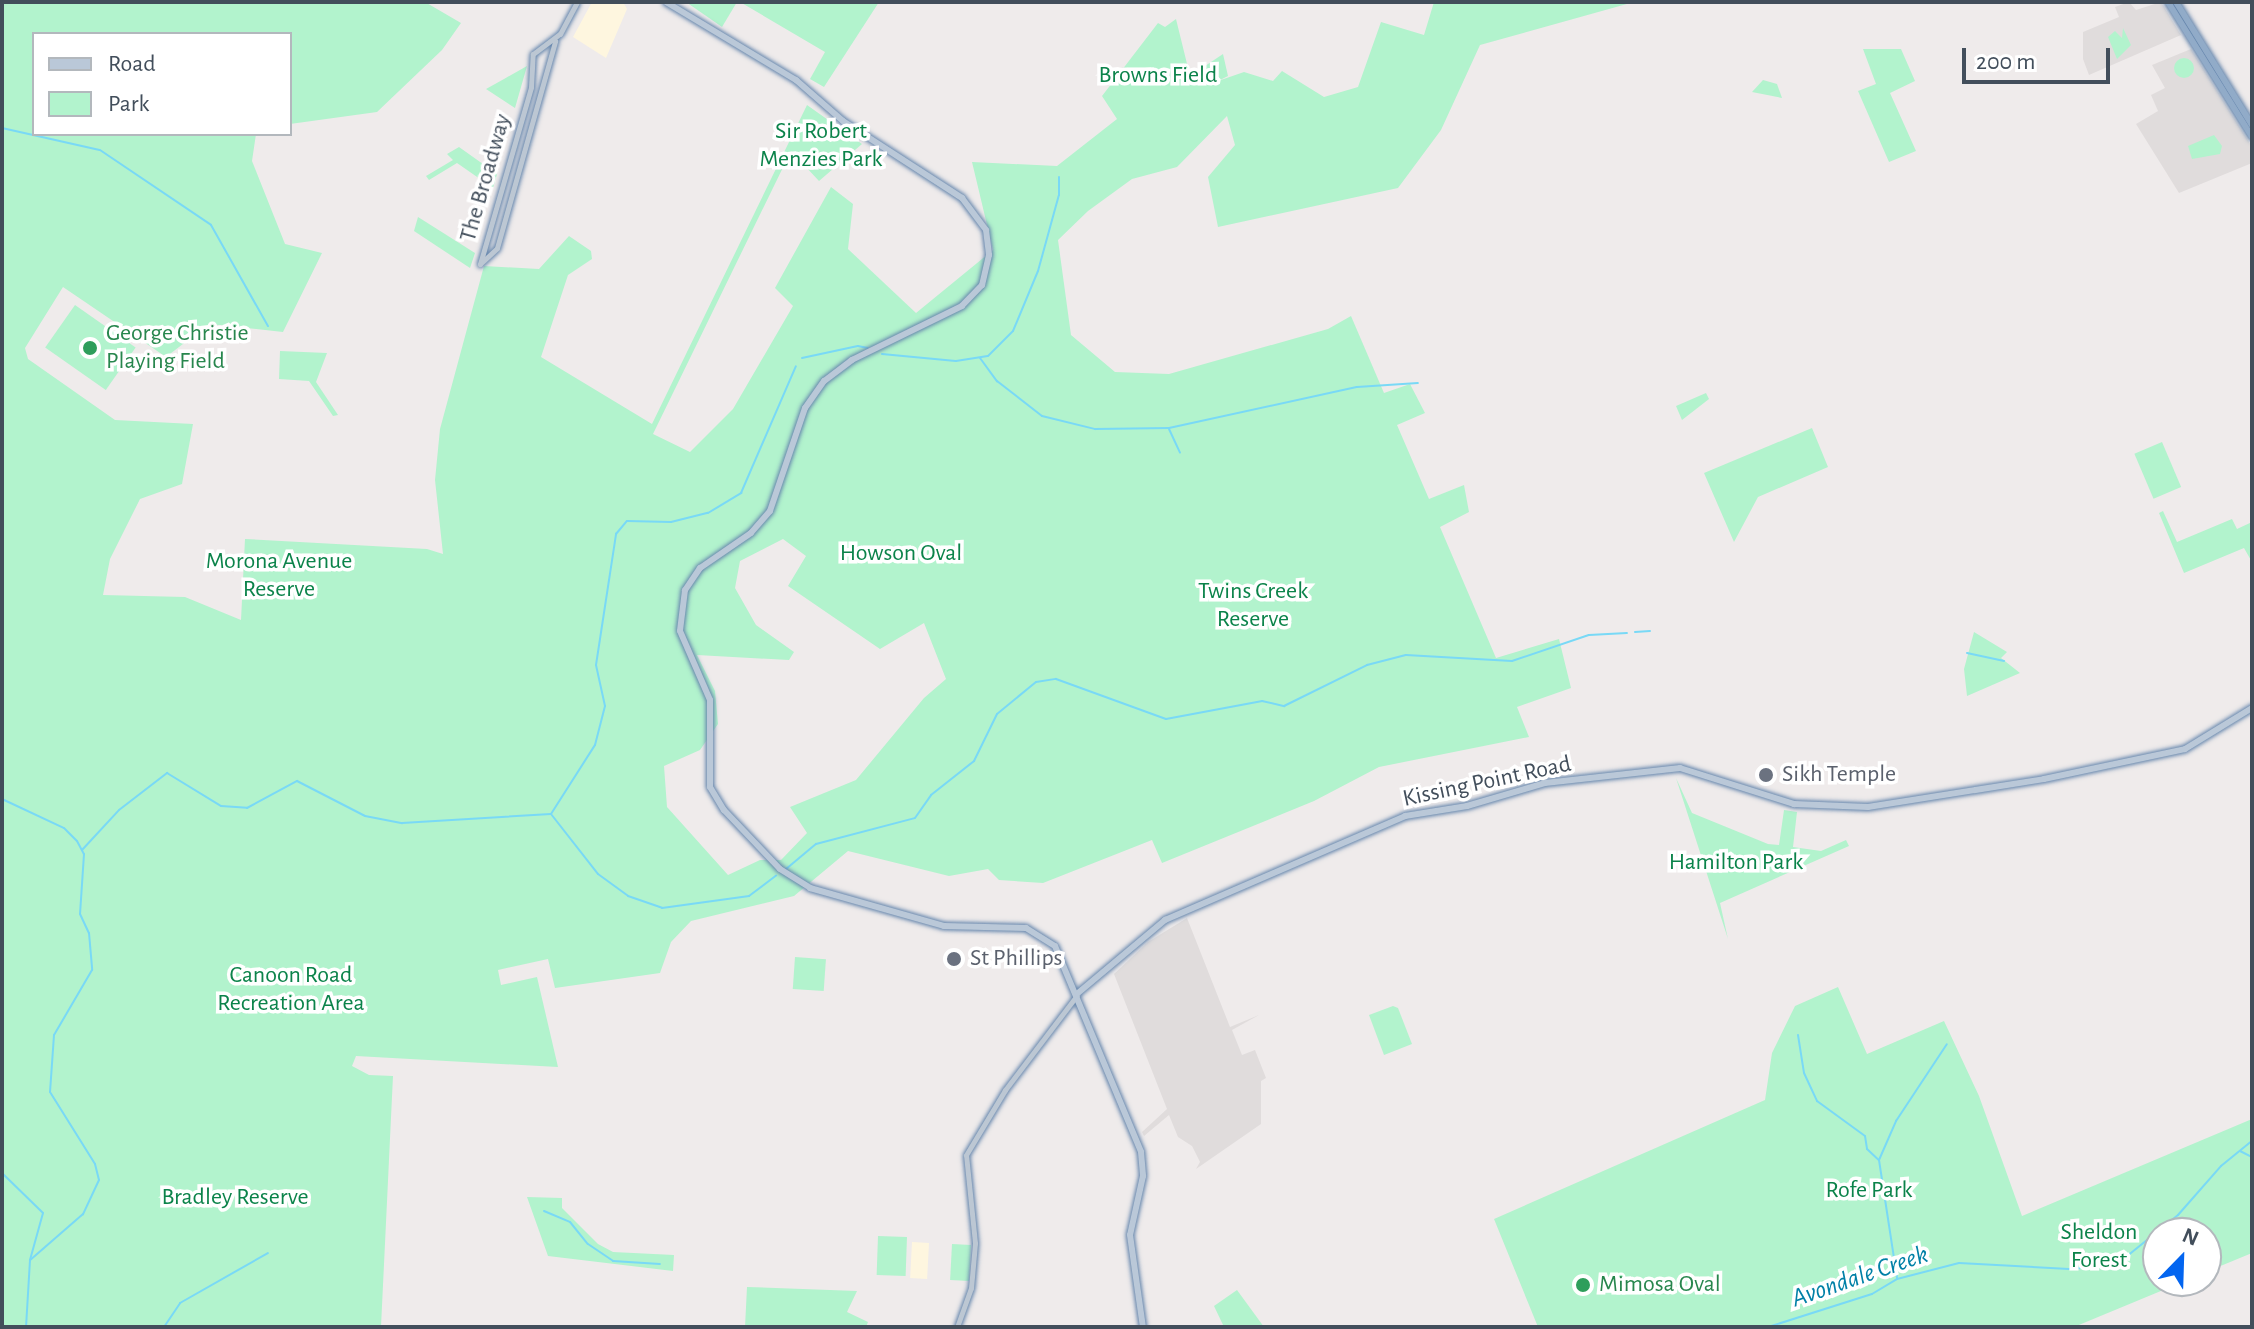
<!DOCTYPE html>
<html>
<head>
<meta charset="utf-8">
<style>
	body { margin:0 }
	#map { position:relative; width:2254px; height:1329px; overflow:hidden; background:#efebeb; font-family:"Alegreya Sans",sans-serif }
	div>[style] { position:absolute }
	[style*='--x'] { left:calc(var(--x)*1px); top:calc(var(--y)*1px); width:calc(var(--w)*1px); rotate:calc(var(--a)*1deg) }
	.commercial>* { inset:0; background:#fef6df; transform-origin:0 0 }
	.education>* { inset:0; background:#e0dcdc }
	.green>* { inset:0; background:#b2f3cd; transform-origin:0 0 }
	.round { border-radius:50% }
	.stream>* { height:2px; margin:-1px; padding:0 1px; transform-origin:1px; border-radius:1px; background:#79d9f6 }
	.roads { filter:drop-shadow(0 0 2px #6787ad) drop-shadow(0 0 2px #6787ad) }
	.tertiary>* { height:5px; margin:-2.5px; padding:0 2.5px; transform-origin:2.5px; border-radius:2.5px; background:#bcc7d3 }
	.secondary>* { height:6px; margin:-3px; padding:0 3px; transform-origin:3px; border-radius:3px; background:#bac8d8 }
	.trunk>* { height:6px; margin:-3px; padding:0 3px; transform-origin:3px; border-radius:3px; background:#91abc8 }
	.dots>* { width:22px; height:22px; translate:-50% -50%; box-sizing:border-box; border:4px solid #fff; border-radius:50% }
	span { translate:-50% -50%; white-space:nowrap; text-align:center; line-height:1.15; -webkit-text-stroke:7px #fff; paint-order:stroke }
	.park-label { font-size:24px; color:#0b834a }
	.street-label { font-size:24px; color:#424e5b }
	.leisure-label { font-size:24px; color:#27864d }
	.left { translate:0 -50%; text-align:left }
	.worship-label { font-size:24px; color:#5b616d }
	.water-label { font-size:26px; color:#0180a7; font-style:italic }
	.frame { position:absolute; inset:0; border:4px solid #424e5b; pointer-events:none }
	.legend { position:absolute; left:32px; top:32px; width:260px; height:104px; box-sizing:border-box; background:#fff; border:2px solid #b3b8bd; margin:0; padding:10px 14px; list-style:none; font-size:24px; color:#424e5b }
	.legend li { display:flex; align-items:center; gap:16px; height:40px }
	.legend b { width:40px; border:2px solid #b3b8bd }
	.north { position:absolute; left:2142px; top:1217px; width:80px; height:80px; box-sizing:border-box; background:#fff; border:2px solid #b3b8bd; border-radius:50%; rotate:23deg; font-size:22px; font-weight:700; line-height:32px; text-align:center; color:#424e5b }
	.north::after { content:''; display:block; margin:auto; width:28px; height:36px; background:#0365f0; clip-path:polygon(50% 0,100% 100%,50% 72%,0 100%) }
	.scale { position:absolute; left:1962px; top:48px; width:148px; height:36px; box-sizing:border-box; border:4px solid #424e5b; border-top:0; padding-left:10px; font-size:24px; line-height:28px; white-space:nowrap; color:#424e5b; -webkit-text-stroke:6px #fff; paint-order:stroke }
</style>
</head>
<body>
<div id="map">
	<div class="commercial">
		<div style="clip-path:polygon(592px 2px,623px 2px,627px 9px,606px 58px,573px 37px)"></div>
		<div style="left:929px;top:1243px;width:36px;height:17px;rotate:93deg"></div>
	</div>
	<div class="education">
		<div style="clip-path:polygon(2129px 2px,2136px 10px,2161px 2px,2181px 35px,2089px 75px,2083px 59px,2083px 32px,2119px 17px,2115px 7px)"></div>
		<div style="clip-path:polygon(2191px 49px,2252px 147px,2252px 163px,2179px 193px,2136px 124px,2158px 111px,2151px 95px,2165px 88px,2152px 65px)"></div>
		<div style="clip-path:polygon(1187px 918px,1230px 1027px,1259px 1015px,1232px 1030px,1242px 1055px,1255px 1050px,1266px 1078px,1261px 1081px,1261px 1124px,1196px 1169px,1200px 1162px,1192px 1146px,1178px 1137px,1169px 1115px,1144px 1136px,1142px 1132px,1167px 1109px,1114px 974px,1148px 942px)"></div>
	</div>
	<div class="green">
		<div style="clip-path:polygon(evenodd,2px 2px,425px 2px,461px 23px,442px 50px,377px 112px,290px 124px,290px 34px,34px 34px,34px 134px,256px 134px,252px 161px,285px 244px,322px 253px,283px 332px,209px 324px,166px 357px,63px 287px,25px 348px,28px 359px,115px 420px,193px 424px,182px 484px,140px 499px,110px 559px,103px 595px,185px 597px,241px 620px,245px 539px,427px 549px,443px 554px,435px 480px,440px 429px,484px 266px,539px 269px,569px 236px,591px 251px,592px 259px,568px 275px,541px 357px,652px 424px,807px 105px,862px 144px,819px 181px,791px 151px,653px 434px,690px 452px,733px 409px,793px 306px,775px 288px,831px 187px,853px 204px,848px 249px,916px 313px,993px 250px,972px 162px,1057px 166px,1117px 119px,1102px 96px,1158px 23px,1165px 27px,1176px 19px,1190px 76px,1223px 54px,1228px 76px,1218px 81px,1244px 72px,1273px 81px,1282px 71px,1324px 97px,1358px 87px,1381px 22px,1424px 35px,1434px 2px,1634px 2px,1480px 45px,1441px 130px,1398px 188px,1218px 227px,1208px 177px,1235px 145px,1227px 116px,1177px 167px,1132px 179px,1088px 211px,1058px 240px,1071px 335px,1115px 372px,1169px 374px,1328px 329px,1351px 316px,1384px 393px,1410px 384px,1425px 413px,1397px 425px,1429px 499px,1464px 485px,1469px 512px,1440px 527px,1496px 658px,1559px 639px,1571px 688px,1517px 707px,1529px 737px,1379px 767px,1314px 801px,1162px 863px,1152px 840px,1043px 883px,999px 880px,988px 869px,949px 876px,848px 851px,794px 896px,691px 921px,671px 942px,660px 973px,555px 988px,548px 959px,498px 970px,501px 985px,537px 977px,558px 1067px,356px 1056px,352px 1066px,369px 1075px,393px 1076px,381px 1327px,2px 1327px,2px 2px,783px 539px,806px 556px,788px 586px,880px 649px,924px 623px,946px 679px,924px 698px,856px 780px,790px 807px,807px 833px,781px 860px,760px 860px,728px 875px,667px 807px,664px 766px,700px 750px,718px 724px,715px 691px,697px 655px,789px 660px,794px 652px,756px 625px,735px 588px,740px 561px,783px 539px)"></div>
		<div style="clip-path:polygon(686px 2px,737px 2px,722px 27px)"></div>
		<div style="clip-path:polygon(740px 2px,879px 2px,824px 87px,810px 79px,825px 52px)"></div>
		<div style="clip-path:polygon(2123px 28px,2131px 45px,2117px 59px,2108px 37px,2115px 31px,2122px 38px)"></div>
		<div style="clip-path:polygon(1863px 49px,1901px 49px,1915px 81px,1890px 93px,1916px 151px,1889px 162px,1858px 91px,1876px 84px)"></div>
		<div class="round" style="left:2174px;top:58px;width:20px;height:20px"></div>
		<div style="clip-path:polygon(527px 66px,515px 108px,486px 89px,504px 79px)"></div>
		<div style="clip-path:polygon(1763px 80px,1777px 84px,1782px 98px,1752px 92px)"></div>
		<div style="clip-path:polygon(2214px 135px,2222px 146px,2220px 154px,2192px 159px,2188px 146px)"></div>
		<div style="clip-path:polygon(459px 147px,497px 174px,493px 188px,457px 163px,429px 180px,426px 176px,453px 160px,447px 154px)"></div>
		<div style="clip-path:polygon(418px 217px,475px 253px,470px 268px,414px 231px)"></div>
		<div style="left:75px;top:305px;width:74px;height:52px;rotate:35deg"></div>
		<div style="clip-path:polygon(280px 351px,327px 353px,316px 382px,338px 415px,333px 416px,309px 381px,279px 379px)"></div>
		<div style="clip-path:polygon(1706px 393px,1709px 399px,1682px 420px,1676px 406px)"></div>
		<div style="clip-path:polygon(1812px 428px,1828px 467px,1758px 497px,1734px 542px,1704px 473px)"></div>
		<div style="left:2162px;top:442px;width:49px;height:30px;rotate:67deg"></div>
		<div style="clip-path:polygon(2163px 511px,2177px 542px,2232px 519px,2237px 529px,2252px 522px,2252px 562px,2244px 548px,2184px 573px,2159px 513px)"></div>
		<div style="clip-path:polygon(1974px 632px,2007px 652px,2001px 658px,2020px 673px,1967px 696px,1964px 669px)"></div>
		<div style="clip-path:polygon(1676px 778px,1692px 813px,1768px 844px,1779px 845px,1784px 810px,1797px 812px,1793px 847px,1821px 851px,1846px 840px,1849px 846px,1720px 903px,1728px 939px)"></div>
		<div style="left:795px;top:957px;width:31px;height:32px;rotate:4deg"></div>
		<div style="clip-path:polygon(1838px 987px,1867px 1054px,1944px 1021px,1979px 1096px,2022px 1216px,2252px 1119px,2252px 1253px,2206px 1272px,2206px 1233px,2158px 1233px,2158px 1281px,2185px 1281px,2074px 1327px,1538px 1327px,1494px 1219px,1765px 1100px,1772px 1053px,1795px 1006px)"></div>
		<div style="clip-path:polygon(1393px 1006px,1398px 1008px,1412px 1044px,1384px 1055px,1369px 1015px)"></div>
		<div style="clip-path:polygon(527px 1197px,562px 1198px,562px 1208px,598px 1244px,613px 1252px,674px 1255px,673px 1271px,548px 1256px)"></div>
		<div style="left:878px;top:1236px;width:29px;height:39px;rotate:2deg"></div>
		<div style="left:952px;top:1244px;width:19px;height:36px;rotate:3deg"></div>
		<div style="clip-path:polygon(747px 1287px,857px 1291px,847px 1312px,868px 1322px,866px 1327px,745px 1327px)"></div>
		<div style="clip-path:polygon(1237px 1290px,1264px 1327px,1224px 1327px,1214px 1306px)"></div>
	</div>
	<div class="stream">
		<div style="--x:2;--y:128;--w:100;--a:12.7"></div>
		<div style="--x:100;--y:150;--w:134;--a:34"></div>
		<div style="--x:211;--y:225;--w:116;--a:60.6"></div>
		<div style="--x:882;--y:354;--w:74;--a:5.4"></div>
		<div style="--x:956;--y:361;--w:32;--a:-9"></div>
		<div style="--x:988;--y:356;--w:35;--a:-45"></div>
		<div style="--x:1013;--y:331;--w:65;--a:-67.4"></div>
		<div style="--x:1038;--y:271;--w:79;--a:-74.6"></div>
		<div style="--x:1059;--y:195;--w:18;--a:-90"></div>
		<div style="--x:802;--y:358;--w:57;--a:-12.1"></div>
		<div style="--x:858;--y:346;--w:10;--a:11"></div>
		<div style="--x:980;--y:358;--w:29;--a:54"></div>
		<div style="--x:997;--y:381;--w:57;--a:37.9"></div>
		<div style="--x:1042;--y:416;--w:55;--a:13.8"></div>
		<div style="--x:1095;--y:429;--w:74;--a:-0.8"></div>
		<div style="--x:1169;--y:428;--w:192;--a:-12.3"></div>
		<div style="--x:1357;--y:387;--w:61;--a:-3.8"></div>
		<div style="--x:1169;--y:429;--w:26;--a:65"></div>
		<div style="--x:1635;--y:632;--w:15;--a:-4"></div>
		<div style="--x:1967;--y:653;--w:38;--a:12"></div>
		<div style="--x:2;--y:799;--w:68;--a:25.1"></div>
		<div style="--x:64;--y:828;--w:18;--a:45"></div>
		<div style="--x:77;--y:841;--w:15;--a:62"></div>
		<div style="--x:84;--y:854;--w:60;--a:93.8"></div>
		<div style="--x:80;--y:914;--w:21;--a:65"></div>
		<div style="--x:89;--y:933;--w:37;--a:85"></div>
		<div style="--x:92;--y:970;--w:75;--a:120.3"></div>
		<div style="--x:54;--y:1035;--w:57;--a:94"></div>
		<div style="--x:50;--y:1092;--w:85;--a:58"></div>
		<div style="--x:95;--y:1164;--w:16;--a:76"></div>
		<div style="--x:99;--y:1180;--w:38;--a:115"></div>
		<div style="--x:83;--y:1214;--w:70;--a:139"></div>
		<div style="--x:551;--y:814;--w:82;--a:-57.5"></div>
		<div style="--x:595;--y:745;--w:40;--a:-75.6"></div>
		<div style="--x:605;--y:706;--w:42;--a:-102.4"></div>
		<div style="--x:596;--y:665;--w:133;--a:-81.3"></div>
		<div style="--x:616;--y:534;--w:17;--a:-50"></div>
		<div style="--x:627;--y:521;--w:44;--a:1.3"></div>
		<div style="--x:671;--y:522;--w:38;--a:-14"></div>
		<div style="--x:708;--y:513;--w:39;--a:-31"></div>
		<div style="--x:741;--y:493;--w:138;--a:-66.6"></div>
		<div style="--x:82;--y:850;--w:54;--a:-47.2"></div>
		<div style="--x:119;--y:810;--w:61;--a:-37.6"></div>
		<div style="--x:167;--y:773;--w:63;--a:31.4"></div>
		<div style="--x:221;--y:806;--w:26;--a:4"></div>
		<div style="--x:247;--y:808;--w:57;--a:-28.4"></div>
		<div style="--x:297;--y:781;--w:76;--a:27.2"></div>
		<div style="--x:365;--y:816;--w:38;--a:11"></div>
		<div style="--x:402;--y:823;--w:149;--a:-3.5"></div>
		<div style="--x:551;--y:814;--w:76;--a:51.9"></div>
		<div style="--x:598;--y:874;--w:37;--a:36"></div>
		<div style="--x:628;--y:896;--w:36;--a:19"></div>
		<div style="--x:662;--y:908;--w:88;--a:-7.9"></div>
		<div style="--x:749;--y:896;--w:34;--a:-37"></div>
		<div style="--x:786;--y:869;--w:39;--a:-40"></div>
		<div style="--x:816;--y:844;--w:102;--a:-14.7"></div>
		<div style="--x:915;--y:818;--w:28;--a:-55"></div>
		<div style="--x:931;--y:795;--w:55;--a:-38.3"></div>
		<div style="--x:974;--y:761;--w:52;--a:-63.9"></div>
		<div style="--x:997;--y:714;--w:50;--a:-39.4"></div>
		<div style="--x:1036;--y:682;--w:20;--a:-9"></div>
		<div style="--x:1056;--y:679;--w:117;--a:20"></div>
		<div style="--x:1166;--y:719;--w:98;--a:-10.6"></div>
		<div style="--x:1262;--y:701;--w:23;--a:13"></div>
		<div style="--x:1284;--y:706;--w:93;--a:-26.3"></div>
		<div style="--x:1367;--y:665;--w:40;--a:-14.4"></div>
		<div style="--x:1406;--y:655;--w:106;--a:3.2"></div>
		<div style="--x:1512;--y:661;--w:81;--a:-18.7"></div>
		<div style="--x:1589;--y:635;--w:38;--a:-3"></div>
		<div style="--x:1798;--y:1035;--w:38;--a:81"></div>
		<div style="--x:1804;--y:1073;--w:31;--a:65"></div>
		<div style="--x:1817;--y:1101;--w:59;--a:36.1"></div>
		<div style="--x:1865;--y:1136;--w:13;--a:81"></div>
		<div style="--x:1867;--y:1149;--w:16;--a:43"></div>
		<div style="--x:1879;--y:1160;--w:119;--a:81.3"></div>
		<div style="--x:2240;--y:1151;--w:13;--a:27"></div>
		<div style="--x:1879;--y:1160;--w:43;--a:-66.4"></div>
		<div style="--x:1896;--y:1121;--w:92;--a:-56.5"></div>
		<div style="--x:2;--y:1173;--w:57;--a:44.3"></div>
		<div style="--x:43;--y:1213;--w:49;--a:105.5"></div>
		<div style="--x:30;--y:1260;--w:67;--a:93.4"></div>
		<div style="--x:544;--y:1211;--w:28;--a:23"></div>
		<div style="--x:570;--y:1222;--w:28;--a:51"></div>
		<div style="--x:588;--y:1244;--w:30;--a:34"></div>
		<div style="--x:613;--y:1261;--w:47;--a:3.7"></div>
		<div style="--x:164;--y:1327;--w:29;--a:-56"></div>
		<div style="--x:180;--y:1303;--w:101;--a:-29.6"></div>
		<div style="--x:1768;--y:1327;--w:109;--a:-17.6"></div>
		<div style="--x:1872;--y:1294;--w:29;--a:-31"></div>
		<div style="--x:1897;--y:1279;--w:64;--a:-14.5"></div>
		<div style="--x:1959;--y:1263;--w:110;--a:3.1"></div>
		<div style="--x:2069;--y:1269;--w:47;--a:-4.9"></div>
		<div style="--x:2116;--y:1265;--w:80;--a:-38.9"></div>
		<div style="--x:2178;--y:1215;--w:65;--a:-48.7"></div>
		<div style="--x:2221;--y:1166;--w:40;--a:-39"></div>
	</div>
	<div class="roads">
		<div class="tertiary">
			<div style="--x:480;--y:264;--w:184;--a:-73.9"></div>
			<div style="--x:531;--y:87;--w:33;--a:-87"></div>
			<div style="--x:533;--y:54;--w:34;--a:-37"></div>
			<div style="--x:560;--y:34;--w:36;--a:-62"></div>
			<div style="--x:480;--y:264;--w:23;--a:-43"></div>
			<div style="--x:497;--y:248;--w:215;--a:-74.3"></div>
			<div style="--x:957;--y:1327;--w:41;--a:-70.3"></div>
			<div style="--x:971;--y:1288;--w:45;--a:-84.9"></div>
			<div style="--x:975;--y:1243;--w:88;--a:-95.8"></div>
			<div style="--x:966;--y:1155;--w:76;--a:-59"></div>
			<div style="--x:1005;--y:1090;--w:119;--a:-52.8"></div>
		</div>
		<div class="secondary">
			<div style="--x:666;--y:2;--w:152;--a:31"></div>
			<div style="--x:796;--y:80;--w:62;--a:41.1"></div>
			<div style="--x:843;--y:121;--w:142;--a:32.9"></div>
			<div style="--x:962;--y:198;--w:40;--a:53"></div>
			<div style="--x:986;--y:230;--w:25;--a:83"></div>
			<div style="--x:989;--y:255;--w:31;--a:103"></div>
			<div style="--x:982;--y:285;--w:29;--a:134"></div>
			<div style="--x:962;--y:306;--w:123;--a:153.9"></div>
			<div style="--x:852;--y:360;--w:35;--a:143"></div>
			<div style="--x:824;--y:381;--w:33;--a:125"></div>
			<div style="--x:805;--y:408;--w:109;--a:108.8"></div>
			<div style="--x:770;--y:511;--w:29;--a:131"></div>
			<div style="--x:751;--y:533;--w:62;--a:145.5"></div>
			<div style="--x:700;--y:568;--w:27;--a:124"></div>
			<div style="--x:685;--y:590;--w:41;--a:97"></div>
			<div style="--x:680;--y:631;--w:75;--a:66.5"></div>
			<div style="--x:710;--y:700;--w:87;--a:90"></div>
			<div style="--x:710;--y:787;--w:27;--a:59"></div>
			<div style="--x:724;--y:810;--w:81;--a:46.5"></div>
			<div style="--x:780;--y:869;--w:36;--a:32"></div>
			<div style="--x:810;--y:888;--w:139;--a:15.8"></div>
			<div style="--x:944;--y:926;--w:82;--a:1.4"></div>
			<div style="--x:1026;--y:928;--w:34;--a:32"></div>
			<div style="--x:1055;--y:946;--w:223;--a:67.3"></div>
			<div style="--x:1141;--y:1152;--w:24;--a:85"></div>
			<div style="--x:1143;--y:1176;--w:60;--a:102.4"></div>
			<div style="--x:1130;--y:1235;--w:93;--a:82"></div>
			<div style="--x:1078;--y:993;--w:114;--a:-40"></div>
			<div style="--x:1165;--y:920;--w:262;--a:-23.4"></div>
			<div style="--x:1405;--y:816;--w:63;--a:-9.2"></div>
			<div style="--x:1467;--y:806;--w:81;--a:-16.4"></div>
			<div style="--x:1545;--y:783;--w:136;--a:-6.3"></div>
			<div style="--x:1680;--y:768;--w:120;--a:17.5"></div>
			<div style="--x:1794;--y:804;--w:74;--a:2.3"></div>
			<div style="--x:1868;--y:807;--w:178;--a:-9"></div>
			<div style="--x:2044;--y:779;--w:144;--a:-12"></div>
			<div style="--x:2185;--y:749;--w:79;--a:-31.5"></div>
		</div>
		<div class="trunk">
			<div style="--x:2168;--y:2;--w:159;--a:58.1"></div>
			<div style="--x:2176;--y:2;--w:145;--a:58.3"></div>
		</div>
	</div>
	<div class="dots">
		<div style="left:90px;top:348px;background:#2e9e5b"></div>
		<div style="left:1766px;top:775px;background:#6b7280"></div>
		<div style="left:954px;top:959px;background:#6b7280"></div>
		<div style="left:1583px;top:1285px;background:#2e9e5b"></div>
	</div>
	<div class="park-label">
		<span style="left:1158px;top:76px">Browns Field</span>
		<span style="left:821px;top:146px">Sir Robert<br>Menzies Park</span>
		<span style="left:901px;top:554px">Howson Oval</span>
		<span style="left:279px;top:576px">Morona Avenue<br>Reserve</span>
		<span style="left:1253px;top:606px">Twins Creek<br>Reserve</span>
		<span style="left:1736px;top:863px">Hamilton Park</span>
		<span style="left:291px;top:990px">Canoon Road<br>Recreation Area</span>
		<span style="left:1869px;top:1191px">Rofe Park</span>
		<span style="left:235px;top:1198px">Bradley Reserve</span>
		<span style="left:2099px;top:1247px">Sheldon<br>Forest</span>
	</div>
	<div class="street-label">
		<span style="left:486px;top:178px;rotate:-74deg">The Broadway</span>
		<span style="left:1487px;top:782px;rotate:-12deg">Kissing Point Road</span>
	</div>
	<div class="leisure-label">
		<span class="left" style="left:106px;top:348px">George Christie<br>Playing Field</span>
		<span class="left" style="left:1599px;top:1285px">Mimosa Oval</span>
	</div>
	<div class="worship-label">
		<span class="left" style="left:1782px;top:775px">Sikh Temple</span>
		<span class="left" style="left:970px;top:959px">St Phillips</span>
	</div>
	<div class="water-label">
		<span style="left:1860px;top:1277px;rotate:-19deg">Avondale Creek</span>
	</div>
	<div class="frame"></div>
	<ul class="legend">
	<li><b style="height:10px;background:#bac8d8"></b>Road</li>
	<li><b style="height:22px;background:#b2f3cd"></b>Park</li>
	</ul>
	<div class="north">N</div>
	<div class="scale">200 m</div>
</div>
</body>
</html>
